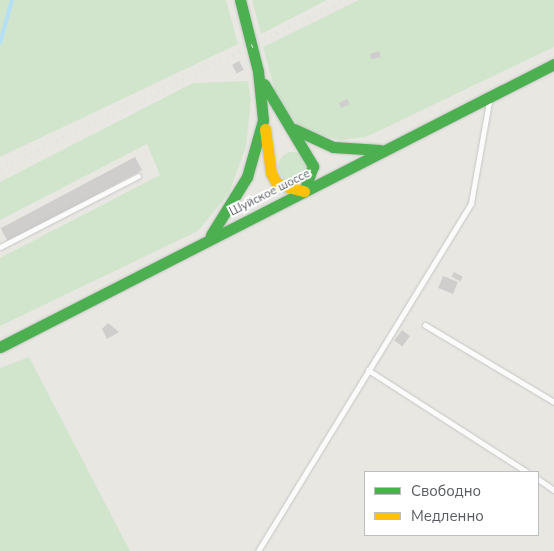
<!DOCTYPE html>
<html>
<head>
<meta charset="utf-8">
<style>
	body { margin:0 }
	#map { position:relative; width:554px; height:551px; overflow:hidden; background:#e8e7e2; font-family:"Nunito Sans",sans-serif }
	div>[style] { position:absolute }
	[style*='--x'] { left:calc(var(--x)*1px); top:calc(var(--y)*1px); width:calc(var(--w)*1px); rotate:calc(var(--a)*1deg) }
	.green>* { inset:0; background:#d1e5cd }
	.round { border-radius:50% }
	.stream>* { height:4px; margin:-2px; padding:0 2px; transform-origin:2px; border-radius:2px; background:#b4dff5 }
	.building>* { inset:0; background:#d0cecc; transform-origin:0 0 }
	.roads { filter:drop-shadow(0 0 1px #c5c5c4) drop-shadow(0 0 1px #c5c5c4) }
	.lane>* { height:5px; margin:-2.5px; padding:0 2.5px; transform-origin:2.5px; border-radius:2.5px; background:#fcfbfb }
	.fast>* { height:11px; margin:-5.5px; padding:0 5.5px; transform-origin:5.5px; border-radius:5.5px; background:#4caf50 }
	.slow>* { height:11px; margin:-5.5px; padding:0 5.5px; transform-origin:5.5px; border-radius:5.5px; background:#ffc107 }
	.rail>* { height:4px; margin-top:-2px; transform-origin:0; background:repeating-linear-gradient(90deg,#e1e1e0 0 1px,transparent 0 7px) }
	span { translate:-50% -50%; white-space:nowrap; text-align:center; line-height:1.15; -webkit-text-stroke:4px #fff; paint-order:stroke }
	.street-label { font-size:12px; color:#585c60 }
	.legend { position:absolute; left:364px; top:471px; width:175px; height:65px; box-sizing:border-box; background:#fff; border:1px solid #bcbebf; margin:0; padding:6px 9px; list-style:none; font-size:15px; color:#585c60 }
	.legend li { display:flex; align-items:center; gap:10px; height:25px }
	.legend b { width:25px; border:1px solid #bcbebf }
</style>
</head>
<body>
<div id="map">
	<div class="green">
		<div style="clip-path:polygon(0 0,226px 0,238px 44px,0 157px)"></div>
		<div style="clip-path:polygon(252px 0,327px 0,261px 34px)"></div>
		<div style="clip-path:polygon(359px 0,554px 0,554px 47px,366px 137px,340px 140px,303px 130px,278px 102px,263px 47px)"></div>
		<div style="clip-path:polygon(248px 81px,251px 99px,246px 147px,229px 193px,198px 231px,0 326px,0 258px,160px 175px,147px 144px,0 220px,0 182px,193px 83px)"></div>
		<div class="round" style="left:278px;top:152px;width:30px;height:30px"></div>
		<div style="clip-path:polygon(29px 357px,130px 551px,0 551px,0 368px)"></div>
	</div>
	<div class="stream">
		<div style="--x:0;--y:43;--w:45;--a:-74.4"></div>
	</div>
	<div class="building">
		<div style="left:379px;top:51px;width:6px;height:10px;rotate:72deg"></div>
		<div style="left:239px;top:61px;width:10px;height:8px;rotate:61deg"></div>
		<div style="clip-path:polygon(347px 99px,350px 104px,341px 108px,339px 103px)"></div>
		<div style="left:135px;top:157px;width:15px;height:152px;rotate:62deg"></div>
		<div style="left:454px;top:272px;width:10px;height:5px;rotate:29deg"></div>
		<div style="left:443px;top:276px;width:16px;height:13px;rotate:22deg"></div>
		<div style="clip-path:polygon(108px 323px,119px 332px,107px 339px,102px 329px)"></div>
		<div style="left:402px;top:330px;width:10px;height:13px;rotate:37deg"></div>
	</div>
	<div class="roads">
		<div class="lane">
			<div style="--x:0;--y:247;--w:155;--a:-27.2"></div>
			<div style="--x:425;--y:325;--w:150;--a:30.8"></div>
			<div style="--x:368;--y:370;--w:189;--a:32.7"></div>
			<div style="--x:538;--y:479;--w:19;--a:35"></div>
			<div style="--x:258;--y:551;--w:408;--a:-58.5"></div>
			<div style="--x:471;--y:203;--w:103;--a:-79.9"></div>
		</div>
		<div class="fast">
			<div style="--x:264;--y:84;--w:96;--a:59.1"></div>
			<div style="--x:313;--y:166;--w:27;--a:110"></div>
			<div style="--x:294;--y:129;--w:43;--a:24.8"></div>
			<div style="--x:333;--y:147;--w:47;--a:3.7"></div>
			<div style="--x:211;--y:235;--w:68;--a:-58.2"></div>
			<div style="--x:247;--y:177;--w:59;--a:-74.3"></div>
			<div style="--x:263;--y:120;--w:49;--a:-95.8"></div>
			<div style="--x:258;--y:71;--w:73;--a:-104.2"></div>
			<div style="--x:0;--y:347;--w:622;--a:-27.06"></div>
		</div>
		<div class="slow">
			<div style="--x:265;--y:129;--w:44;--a:82.2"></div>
			<div style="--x:271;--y:173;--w:13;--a:61"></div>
			<div style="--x:277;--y:184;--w:28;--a:15"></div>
		</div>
	</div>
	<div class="rail">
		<div style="--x:0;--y:169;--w:385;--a:-26"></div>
	</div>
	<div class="street-label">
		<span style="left:270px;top:193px;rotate:-27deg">Шуйское шоссе</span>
	</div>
	<ul class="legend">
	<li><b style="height:6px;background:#4caf50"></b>Свободно</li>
	<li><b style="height:6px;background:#ffc107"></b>Медленно</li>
	</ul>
</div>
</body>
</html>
